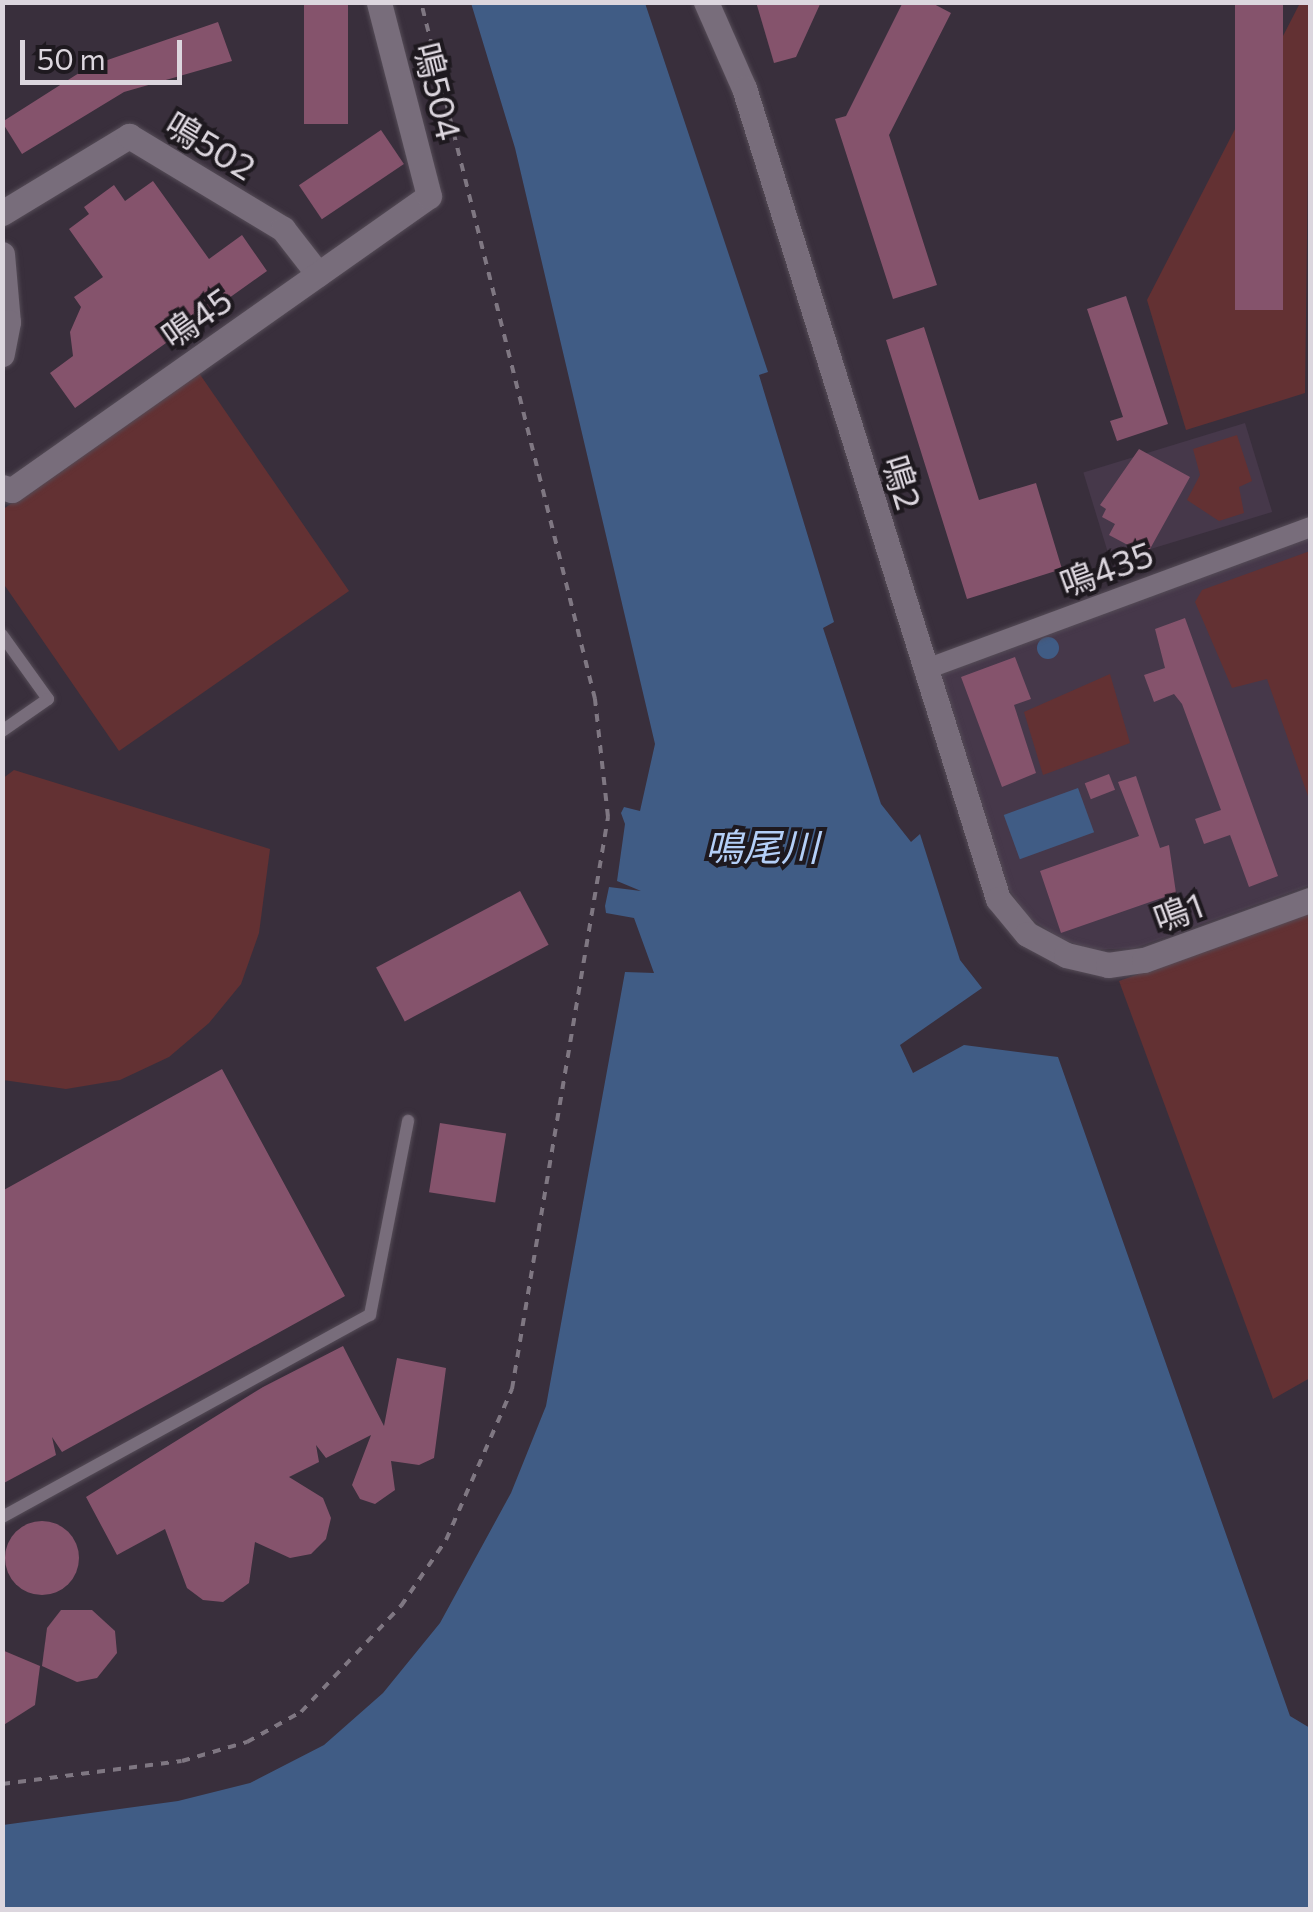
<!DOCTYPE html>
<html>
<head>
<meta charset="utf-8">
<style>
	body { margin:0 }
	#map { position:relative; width:1313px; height:1912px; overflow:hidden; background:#392f3c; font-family:Commissioner,"Noto Sans JP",sans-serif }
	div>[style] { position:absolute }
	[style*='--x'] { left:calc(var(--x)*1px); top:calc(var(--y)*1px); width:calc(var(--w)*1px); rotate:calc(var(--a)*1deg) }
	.built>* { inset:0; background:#46384a; transform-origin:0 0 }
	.green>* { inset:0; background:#633133 }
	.water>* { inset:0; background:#405c85; transform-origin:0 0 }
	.round { border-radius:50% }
	.building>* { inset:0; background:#85536c; transform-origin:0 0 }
	.path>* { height:4px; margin-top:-2px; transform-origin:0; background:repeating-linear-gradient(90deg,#7f7782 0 8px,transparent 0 16px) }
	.roads { filter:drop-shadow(0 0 2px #554c57) drop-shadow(0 0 2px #554c57) }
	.service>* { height:12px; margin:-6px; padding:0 6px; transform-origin:6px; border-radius:6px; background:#786d7b }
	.pedestrian>* { height:20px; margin:-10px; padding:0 10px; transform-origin:10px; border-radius:10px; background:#786d7b }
	.minor>* { height:25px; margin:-12.5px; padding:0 12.5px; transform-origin:12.5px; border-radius:12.5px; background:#786d7b }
	.tertiary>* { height:25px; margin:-12.5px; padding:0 12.5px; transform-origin:12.5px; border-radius:12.5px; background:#786d7b }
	span { translate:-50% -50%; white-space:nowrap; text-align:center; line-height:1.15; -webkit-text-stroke:8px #1e191f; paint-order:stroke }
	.street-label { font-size:35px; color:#dcd6de }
	.water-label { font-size:38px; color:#b4cff7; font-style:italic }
	.frame { position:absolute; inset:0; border:5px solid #dcd6de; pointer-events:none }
	.scale { position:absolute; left:20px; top:40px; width:162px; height:45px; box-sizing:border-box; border:5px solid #dcd6de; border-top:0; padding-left:12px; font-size:30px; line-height:35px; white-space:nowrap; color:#dcd6de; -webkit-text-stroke:8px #1e191f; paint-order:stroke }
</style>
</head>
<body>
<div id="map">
	<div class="built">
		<div style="left:1245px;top:423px;width:93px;height:169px;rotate:73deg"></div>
		<div style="clip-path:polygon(1310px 534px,1310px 885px,1135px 948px,1091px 950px,1059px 938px,1027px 916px,1006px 885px,937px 681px,943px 669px)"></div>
	</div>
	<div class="green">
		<div style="clip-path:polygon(1300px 3px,1310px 3px,1305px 393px,1186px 430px,1147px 300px)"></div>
		<div style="clip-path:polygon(199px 373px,349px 591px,119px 751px,3px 583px,2px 510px)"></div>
		<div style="clip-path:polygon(1237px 435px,1252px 481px,1239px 487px,1244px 513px,1219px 521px,1187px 500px,1200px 475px,1193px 449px)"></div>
		<div style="clip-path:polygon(1310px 551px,1310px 802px,1267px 679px,1232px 688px,1195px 602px,1202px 590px)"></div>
		<div style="clip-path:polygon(1110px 674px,1130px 743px,1043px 775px,1024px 712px)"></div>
		<div style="clip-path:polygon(14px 770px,270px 849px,259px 933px,241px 984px,209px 1023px,169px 1057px,120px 1080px,66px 1089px,3px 1080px,2px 779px)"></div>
		<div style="clip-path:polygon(1310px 913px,1310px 1378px,1273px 1399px,1119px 981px)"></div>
	</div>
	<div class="water">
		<div style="clip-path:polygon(471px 3px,645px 3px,768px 372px,759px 375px,834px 622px,823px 628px,881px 804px,911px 842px,920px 834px,960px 960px,982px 988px,900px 1045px,913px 1073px,964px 1045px,1058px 1057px,1290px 1716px,1310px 1728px,1310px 1909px,3px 1909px,3px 1825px,178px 1801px,250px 1783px,324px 1745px,383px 1693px,440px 1623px,511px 1493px,546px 1406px,625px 972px,654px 973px,634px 918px,606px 913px,605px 906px,609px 887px,641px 891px,617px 881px,625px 824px,621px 813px,624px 807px,640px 811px,655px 744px,515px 148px)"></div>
		<div class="round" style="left:1037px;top:637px;width:22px;height:22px"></div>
		<div style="left:1078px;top:788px;width:47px;height:79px;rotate:70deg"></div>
	</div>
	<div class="building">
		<div style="left:304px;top:2px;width:44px;height:122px"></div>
		<div style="clip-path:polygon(756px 2px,821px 2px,796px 57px,774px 63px)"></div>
		<div style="clip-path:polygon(903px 2px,930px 2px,951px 13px,889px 135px,937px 285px,893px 299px,835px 119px,846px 116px)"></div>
		<div style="left:1235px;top:2px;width:48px;height:308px"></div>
		<div style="clip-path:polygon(218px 22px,232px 61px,124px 92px,22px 154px,2px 122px,90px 66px)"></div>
		<div style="left:381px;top:130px;width:41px;height:99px;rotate:56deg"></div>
		<div style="clip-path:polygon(153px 181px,209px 259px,242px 235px,267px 271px,75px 408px,50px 373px,73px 356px,70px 332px,81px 307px,74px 297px,103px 277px,69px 229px,89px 214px,84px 207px,114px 185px,125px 201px)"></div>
		<div style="clip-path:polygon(1126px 296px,1168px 424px,1117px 441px,1110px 421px,1123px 417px,1087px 309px)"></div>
		<div style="clip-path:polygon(924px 327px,979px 500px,1036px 483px,1062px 569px,967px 599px,886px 340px)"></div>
		<div style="clip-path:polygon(1139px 449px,1190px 477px,1150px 549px,1139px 551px,1109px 535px,1115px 524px,1102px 517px,1106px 509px,1100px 505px)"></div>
		<div style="clip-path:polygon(1185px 618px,1278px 876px,1249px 887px,1230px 835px,1204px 844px,1195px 819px,1221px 810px,1182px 704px,1174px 694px,1154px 702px,1144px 675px,1165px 668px,1155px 629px)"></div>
		<div style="clip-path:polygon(1015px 657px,1031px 699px,1014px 705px,1036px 773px,1002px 787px,961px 677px)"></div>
		<div style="left:1109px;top:774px;width:17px;height:26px;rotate:69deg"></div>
		<div style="clip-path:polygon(1136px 776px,1160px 848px,1169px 845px,1176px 893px,1061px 933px,1040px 871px,1139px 836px,1118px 782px)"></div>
		<div style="left:520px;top:891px;width:61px;height:163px;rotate:62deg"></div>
		<div style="clip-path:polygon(222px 1069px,345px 1296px,62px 1452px,52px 1437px,56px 1455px,2px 1484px,2px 1191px)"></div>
		<div style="left:440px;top:1123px;width:67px;height:70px;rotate:9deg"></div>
		<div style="clip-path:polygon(343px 1346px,384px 1426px,397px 1358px,446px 1368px,434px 1458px,419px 1465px,391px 1461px,395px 1490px,375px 1504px,360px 1499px,352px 1485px,371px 1435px,326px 1458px,316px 1445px,319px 1462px,289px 1477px,323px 1498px,331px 1518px,326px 1539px,311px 1554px,290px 1558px,255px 1542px,249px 1583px,223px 1602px,203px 1600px,187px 1588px,165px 1529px,117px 1555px,86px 1497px,263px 1387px)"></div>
		<div class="round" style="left:5px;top:1521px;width:74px;height:74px"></div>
		<div style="clip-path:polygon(61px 1610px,92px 1610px,115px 1631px,117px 1653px,97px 1678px,77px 1682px,42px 1666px,47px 1628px)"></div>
		<div style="clip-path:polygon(2px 1650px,40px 1666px,35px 1705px,2px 1726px)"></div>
	</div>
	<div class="path">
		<div style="--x:2;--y:1784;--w:181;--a:-7.3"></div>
		<div style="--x:182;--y:1761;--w:68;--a:-16.3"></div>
		<div style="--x:247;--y:1742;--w:62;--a:-29.1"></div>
		<div style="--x:301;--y:1712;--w:146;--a:-46.7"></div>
		<div style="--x:401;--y:1606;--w:80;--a:-55.7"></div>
		<div style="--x:446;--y:1540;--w:165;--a:-66.4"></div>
		<div style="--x:512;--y:1389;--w:580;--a:-80.47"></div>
		<div style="--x:608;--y:817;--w:119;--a:-96.3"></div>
		<div style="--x:595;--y:699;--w:718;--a:-104.02"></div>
	</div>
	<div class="roads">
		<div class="service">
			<div style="--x:2;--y:635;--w:79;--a:54.3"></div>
			<div style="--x:48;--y:699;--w:56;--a:145.2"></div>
			<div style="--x:2;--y:1517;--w:420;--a:-28.8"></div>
			<div style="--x:370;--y:1315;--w:198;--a:-78.9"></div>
		</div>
		<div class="pedestrian">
			<div style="--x:924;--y:670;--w:412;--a:-20.3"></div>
		</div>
		<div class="minor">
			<div style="--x:2;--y:213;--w:149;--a:-31.2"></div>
			<div style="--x:129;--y:136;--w:180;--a:31.1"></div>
			<div style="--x:283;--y:229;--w:57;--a:52.1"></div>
			<div style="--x:2;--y:487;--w:10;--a:17"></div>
			<div style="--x:12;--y:490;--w:510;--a:-35.19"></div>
			<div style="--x:429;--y:196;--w:200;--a:-104.5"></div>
		</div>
		<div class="tertiary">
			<div style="--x:706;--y:2;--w:94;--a:66.2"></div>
			<div style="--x:744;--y:88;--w:850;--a:72.61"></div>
			<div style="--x:998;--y:899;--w:45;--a:50.4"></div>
			<div style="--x:1027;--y:934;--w:44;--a:28.3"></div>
			<div style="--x:1066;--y:955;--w:43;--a:13.4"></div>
			<div style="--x:1108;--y:965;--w:36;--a:-8"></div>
			<div style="--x:1144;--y:960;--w:177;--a:-19.9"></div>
			<div style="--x:2;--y:254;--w:68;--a:85"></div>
			<div style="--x:8;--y:322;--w:33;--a:101"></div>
		</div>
	</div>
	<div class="street-label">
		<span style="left:439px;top:91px;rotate:76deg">鳴504</span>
		<span style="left:211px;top:145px;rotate:31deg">鳴502</span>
		<span style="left:196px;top:317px;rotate:-35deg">鳴45</span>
		<span style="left:903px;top:482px;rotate:73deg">鳴2</span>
		<span style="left:1106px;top:568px;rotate:-20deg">鳴435</span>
		<span style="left:1178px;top:911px;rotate:-20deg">鳴1</span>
	</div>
	<div class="water-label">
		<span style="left:762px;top:846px">鳴尾川</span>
	</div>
	<div class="frame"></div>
	<div class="scale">50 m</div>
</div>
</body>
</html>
